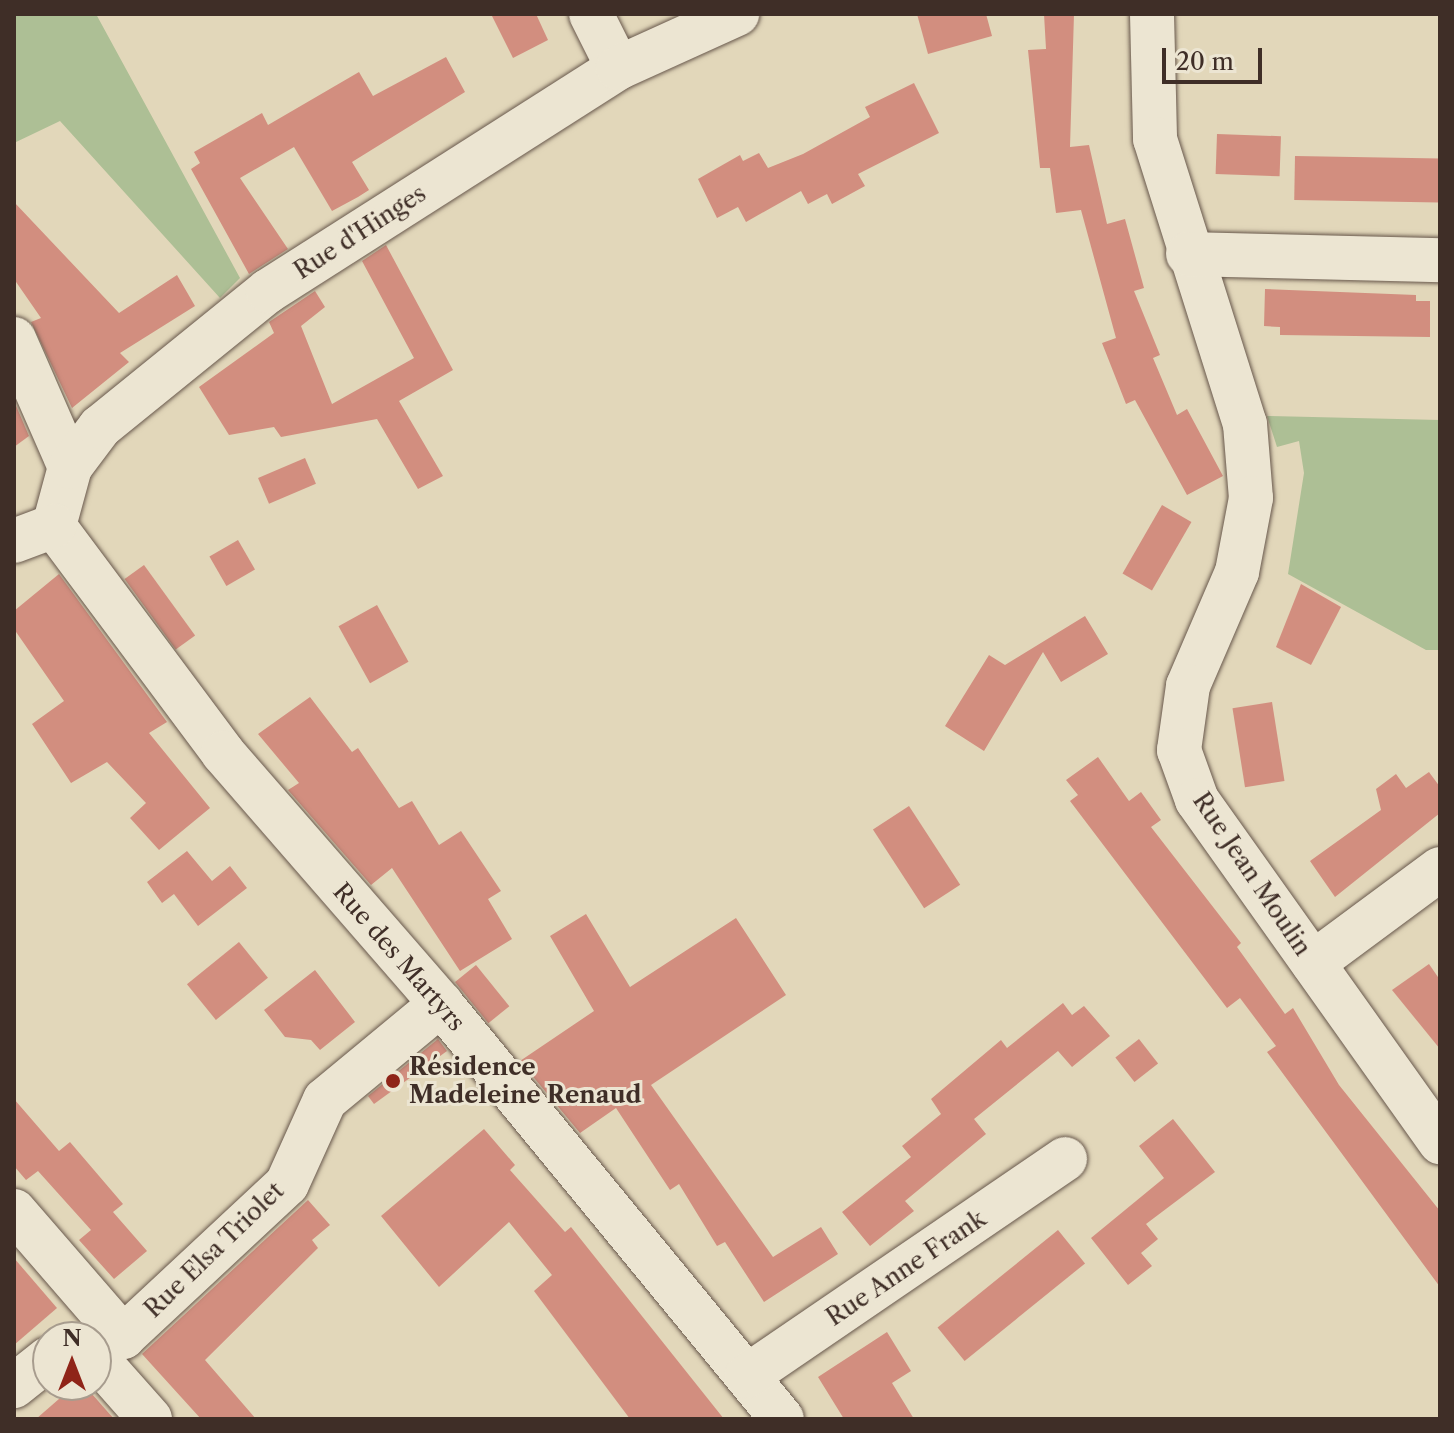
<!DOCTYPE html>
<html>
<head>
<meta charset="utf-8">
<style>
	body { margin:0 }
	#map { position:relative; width:1454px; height:1433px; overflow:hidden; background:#e2d7ba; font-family:"Libre Caslon Text",serif }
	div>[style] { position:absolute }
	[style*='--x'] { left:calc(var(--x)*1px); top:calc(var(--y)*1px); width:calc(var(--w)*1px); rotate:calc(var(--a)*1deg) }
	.green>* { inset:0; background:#adbf95 }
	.building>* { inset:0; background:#d28e7f; transform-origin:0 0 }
	.roads { filter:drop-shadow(0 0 2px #68584c) drop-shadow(0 0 2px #68584c) }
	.minor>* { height:44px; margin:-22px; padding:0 22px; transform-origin:22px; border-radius:22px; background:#ece5d2 }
	.dots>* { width:22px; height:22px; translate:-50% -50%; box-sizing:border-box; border:4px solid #ece5d2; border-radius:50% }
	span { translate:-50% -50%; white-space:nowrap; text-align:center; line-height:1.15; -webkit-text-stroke:6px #ece5d2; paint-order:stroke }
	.street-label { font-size:24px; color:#3f2e27 }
	.poi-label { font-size:24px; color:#3f2e27; font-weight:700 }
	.left { translate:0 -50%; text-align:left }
	.frame { position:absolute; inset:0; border:16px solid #3f2e27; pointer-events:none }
	.north { position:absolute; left:32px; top:1321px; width:80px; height:80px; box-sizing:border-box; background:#ece5d2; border:2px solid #a79c8e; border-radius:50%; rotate:0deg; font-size:22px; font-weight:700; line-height:32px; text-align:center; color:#3f2e27 }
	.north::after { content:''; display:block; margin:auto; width:28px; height:36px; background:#8f2418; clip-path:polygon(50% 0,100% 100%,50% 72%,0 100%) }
	.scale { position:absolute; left:1162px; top:48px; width:100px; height:36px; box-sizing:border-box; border:4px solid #3f2e27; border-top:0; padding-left:10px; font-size:24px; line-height:28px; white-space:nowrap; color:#3f2e27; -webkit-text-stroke:6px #ece5d2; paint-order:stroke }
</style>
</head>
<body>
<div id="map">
	<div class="green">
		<div style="clip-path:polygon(14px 14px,96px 14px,240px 278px,220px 298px,60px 121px,14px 143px)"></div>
		<div style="clip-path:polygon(1267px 416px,1440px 420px,1440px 650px,1426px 650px,1288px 574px,1304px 473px,1299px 441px,1277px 447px)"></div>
	</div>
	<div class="building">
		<div style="clip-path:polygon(491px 14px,536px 14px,548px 40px,513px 58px)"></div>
		<div style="clip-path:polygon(917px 14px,986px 14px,992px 36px,928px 54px)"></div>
		<div style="clip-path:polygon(1044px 14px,1074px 14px,1070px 147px,1089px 145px,1107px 224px,1125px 219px,1144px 288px,1134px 291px,1160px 355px,1153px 358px,1177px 415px,1187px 409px,1223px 476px,1187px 495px,1135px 400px,1126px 404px,1102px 343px,1116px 338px,1081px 210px,1056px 213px,1050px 168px,1040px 168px,1028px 50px,1046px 49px)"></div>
		<div style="clip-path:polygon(446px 57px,465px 92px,352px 162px,369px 190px,358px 197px,332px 211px,294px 147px,240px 178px,288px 249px,249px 274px,191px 169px,200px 163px,194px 152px,262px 113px,268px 125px,359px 72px,373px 96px)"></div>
		<div style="clip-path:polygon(914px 83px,939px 133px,858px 174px,865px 186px,832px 204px,827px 194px,808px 204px,801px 191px,746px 222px,738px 207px,717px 218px,698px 179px,740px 155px,743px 161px,759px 153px,768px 168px,803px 154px,870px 117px,865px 107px)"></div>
		<div style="left:1217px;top:134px;width:64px;height:40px;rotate:2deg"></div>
		<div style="left:1295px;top:156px;width:145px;height:44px;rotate:1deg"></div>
		<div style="clip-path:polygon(14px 202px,119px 313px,177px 275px,195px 306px,120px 353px,129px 362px,72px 408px,31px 322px,41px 318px,14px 279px)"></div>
		<div style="clip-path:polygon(386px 245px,453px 370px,399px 401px,443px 476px,418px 489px,377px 419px,281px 437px,274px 427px,229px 435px,199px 387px,274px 333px,269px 322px,315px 291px,325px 307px,301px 326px,332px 404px,414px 358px,362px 261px)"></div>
		<div style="clip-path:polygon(1265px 289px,1416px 295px,1416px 301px,1430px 301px,1430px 337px,1280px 335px,1280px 327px,1264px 326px)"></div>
		<div style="clip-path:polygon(14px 401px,29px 436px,14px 447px)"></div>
		<div style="left:305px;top:458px;width:28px;height:51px;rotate:67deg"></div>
		<div style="left:1162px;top:505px;width:34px;height:79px;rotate:30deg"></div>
		<div style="left:238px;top:540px;width:34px;height:33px;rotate:60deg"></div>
		<div style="left:144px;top:565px;width:87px;height:24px;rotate:54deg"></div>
		<div style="clip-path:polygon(59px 574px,167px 722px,149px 733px,210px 808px,159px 850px,130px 818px,146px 803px,107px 762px,71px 783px,32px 724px,64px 701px,14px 629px,14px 611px)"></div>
		<div style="clip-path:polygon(1301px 584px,1341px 607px,1311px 665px,1276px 647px)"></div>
		<div style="left:377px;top:605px;width:65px;height:44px;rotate:61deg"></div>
		<div style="clip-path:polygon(1085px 616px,1108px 654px,1061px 682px,1043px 652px,984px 751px,945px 726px,989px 655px,1005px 665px)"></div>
		<div style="clip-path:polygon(310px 697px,352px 752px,358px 748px,399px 808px,412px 801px,439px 845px,461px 831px,501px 891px,488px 899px,512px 939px,460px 971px,392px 868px,371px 885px,288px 790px,299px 783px,258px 734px)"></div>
		<div style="left:1272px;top:702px;width:80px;height:40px;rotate:81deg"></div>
		<div style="clip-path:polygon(1098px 757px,1129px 801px,1141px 792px,1161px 820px,1151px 827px,1241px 943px,1237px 947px,1285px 1014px,1293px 1008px,1339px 1085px,1440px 1211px,1440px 1287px,1267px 1052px,1276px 1046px,1240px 998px,1227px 1008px,1070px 801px,1078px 795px,1066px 780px)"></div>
		<div style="clip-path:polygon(1429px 772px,1440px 787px,1440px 813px,1335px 897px,1310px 861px,1381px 810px,1376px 789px,1396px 774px,1406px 788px)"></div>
		<div style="left:909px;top:806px;width:94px;height:43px;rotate:57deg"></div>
		<div style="clip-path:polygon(187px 851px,212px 881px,230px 866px,247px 888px,198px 926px,174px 894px,162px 903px,147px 882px)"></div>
		<div style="clip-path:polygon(586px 914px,630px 987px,736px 918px,786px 995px,651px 1085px,773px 1257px,821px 1227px,838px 1254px,764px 1302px,725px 1242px,717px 1246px,679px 1184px,670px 1190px,616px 1108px,580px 1133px,520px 1061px,594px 1011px,550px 936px)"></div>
		<div style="left:239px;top:942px;width:46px;height:67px;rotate:51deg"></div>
		<div style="clip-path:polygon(1429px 964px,1440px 980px,1440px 1049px,1392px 990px)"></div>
		<div style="left:476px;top:965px;width:53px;height:27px;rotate:51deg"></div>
		<div style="clip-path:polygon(315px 970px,355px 1022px,320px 1050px,311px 1040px,285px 1037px,264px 1010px)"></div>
		<div style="clip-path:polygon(1063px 1003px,1072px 1015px,1084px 1006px,1110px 1036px,1072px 1067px,1058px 1051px,974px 1119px,986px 1134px,905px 1201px,914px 1211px,870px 1246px,842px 1212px,911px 1157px,902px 1146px,941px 1114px,931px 1099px,1001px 1040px,1007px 1048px)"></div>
		<div style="clip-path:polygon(438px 1039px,447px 1051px,374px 1104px,368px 1096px)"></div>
		<div style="left:1139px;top:1039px;width:31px;height:30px;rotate:52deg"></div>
		<div style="clip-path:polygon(14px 1099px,59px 1151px,70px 1142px,123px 1204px,113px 1212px,147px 1251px,114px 1279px,79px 1240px,91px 1230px,38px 1171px,26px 1180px,14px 1166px)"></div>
		<div style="clip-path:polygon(1173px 1119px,1215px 1172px,1146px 1224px,1158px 1239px,1141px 1253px,1152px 1266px,1128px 1285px,1091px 1238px,1164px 1178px,1139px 1146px)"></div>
		<div style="clip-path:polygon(484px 1129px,515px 1165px,510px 1170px,565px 1232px,571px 1227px,724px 1419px,630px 1419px,534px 1291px,552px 1275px,509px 1222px,439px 1287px,381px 1216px)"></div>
		<div style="clip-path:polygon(308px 1200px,330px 1225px,312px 1240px,318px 1248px,205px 1360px,256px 1419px,201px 1419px,142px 1354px)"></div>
		<div style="left:1058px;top:1230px;width:43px;height:155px;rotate:51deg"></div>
		<div style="clip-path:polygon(14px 1258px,57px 1308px,14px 1345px)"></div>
		<div style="clip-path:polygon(887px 1332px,911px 1371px,892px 1383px,914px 1419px,844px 1419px,818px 1377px)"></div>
		<div style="clip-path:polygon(75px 1385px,84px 1385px,114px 1419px,36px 1419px)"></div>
	</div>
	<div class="roads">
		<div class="minor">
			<div style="--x:591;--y:14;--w:60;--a:63.4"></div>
			<div style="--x:1152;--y:14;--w:125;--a:88.6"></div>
			<div style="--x:1155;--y:139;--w:299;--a:72.5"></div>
			<div style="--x:1245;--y:424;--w:74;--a:85.4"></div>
			<div style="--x:1251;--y:498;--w:75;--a:100.7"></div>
			<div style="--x:1237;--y:572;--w:124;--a:113.3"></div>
			<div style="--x:1188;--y:686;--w:65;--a:98"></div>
			<div style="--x:1179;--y:750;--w:53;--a:70.2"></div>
			<div style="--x:1197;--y:800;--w:420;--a:54.6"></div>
			<div style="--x:1188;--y:254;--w:252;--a:1.4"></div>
			<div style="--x:14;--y:339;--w:140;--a:66.4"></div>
			<div style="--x:54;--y:526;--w:283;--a:53.3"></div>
			<div style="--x:223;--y:753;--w:332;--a:49"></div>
			<div style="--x:441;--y:1004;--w:537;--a:50.59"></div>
			<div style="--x:54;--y:526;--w:61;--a:-74.8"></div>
			<div style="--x:70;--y:467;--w:50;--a:-53.1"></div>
			<div style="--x:100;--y:427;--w:216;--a:-39"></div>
			<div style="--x:268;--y:291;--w:415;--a:-32.5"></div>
			<div style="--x:618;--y:68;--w:131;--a:-24.4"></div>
			<div style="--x:14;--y:541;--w:43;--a:-20.6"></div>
			<div style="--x:1313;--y:963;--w:158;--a:-36.5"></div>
			<div style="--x:14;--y:1211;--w:167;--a:49.1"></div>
			<div style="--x:123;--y:1337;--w:224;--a:-43"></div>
			<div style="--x:287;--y:1184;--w:92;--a:-65.7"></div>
			<div style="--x:325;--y:1100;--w:151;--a:-39.6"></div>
			<div style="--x:97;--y:1359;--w:80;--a:48.5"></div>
			<div style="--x:747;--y:1376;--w:385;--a:-34.3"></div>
			<div style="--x:14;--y:1386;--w:43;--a:-38.5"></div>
		</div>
	</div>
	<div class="dots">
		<div style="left:393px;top:1081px;background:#8f2418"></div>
	</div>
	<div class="street-label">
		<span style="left:360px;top:232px;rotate:-33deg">Rue d'Hinges</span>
		<span style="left:1252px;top:874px;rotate:56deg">Rue Jean Moulin</span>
		<span style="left:399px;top:957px;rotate:49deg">Rue des Martyrs</span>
		<span style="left:214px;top:1250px;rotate:-44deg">Rue Elsa Triolet</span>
		<span style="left:906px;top:1268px;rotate:-34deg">Rue Anne Frank</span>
	</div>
	<div class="poi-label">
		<span class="left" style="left:409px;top:1081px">Résidence<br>Madeleine Renaud</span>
	</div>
	<div class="frame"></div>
	<div class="north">N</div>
	<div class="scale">20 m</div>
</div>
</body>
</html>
